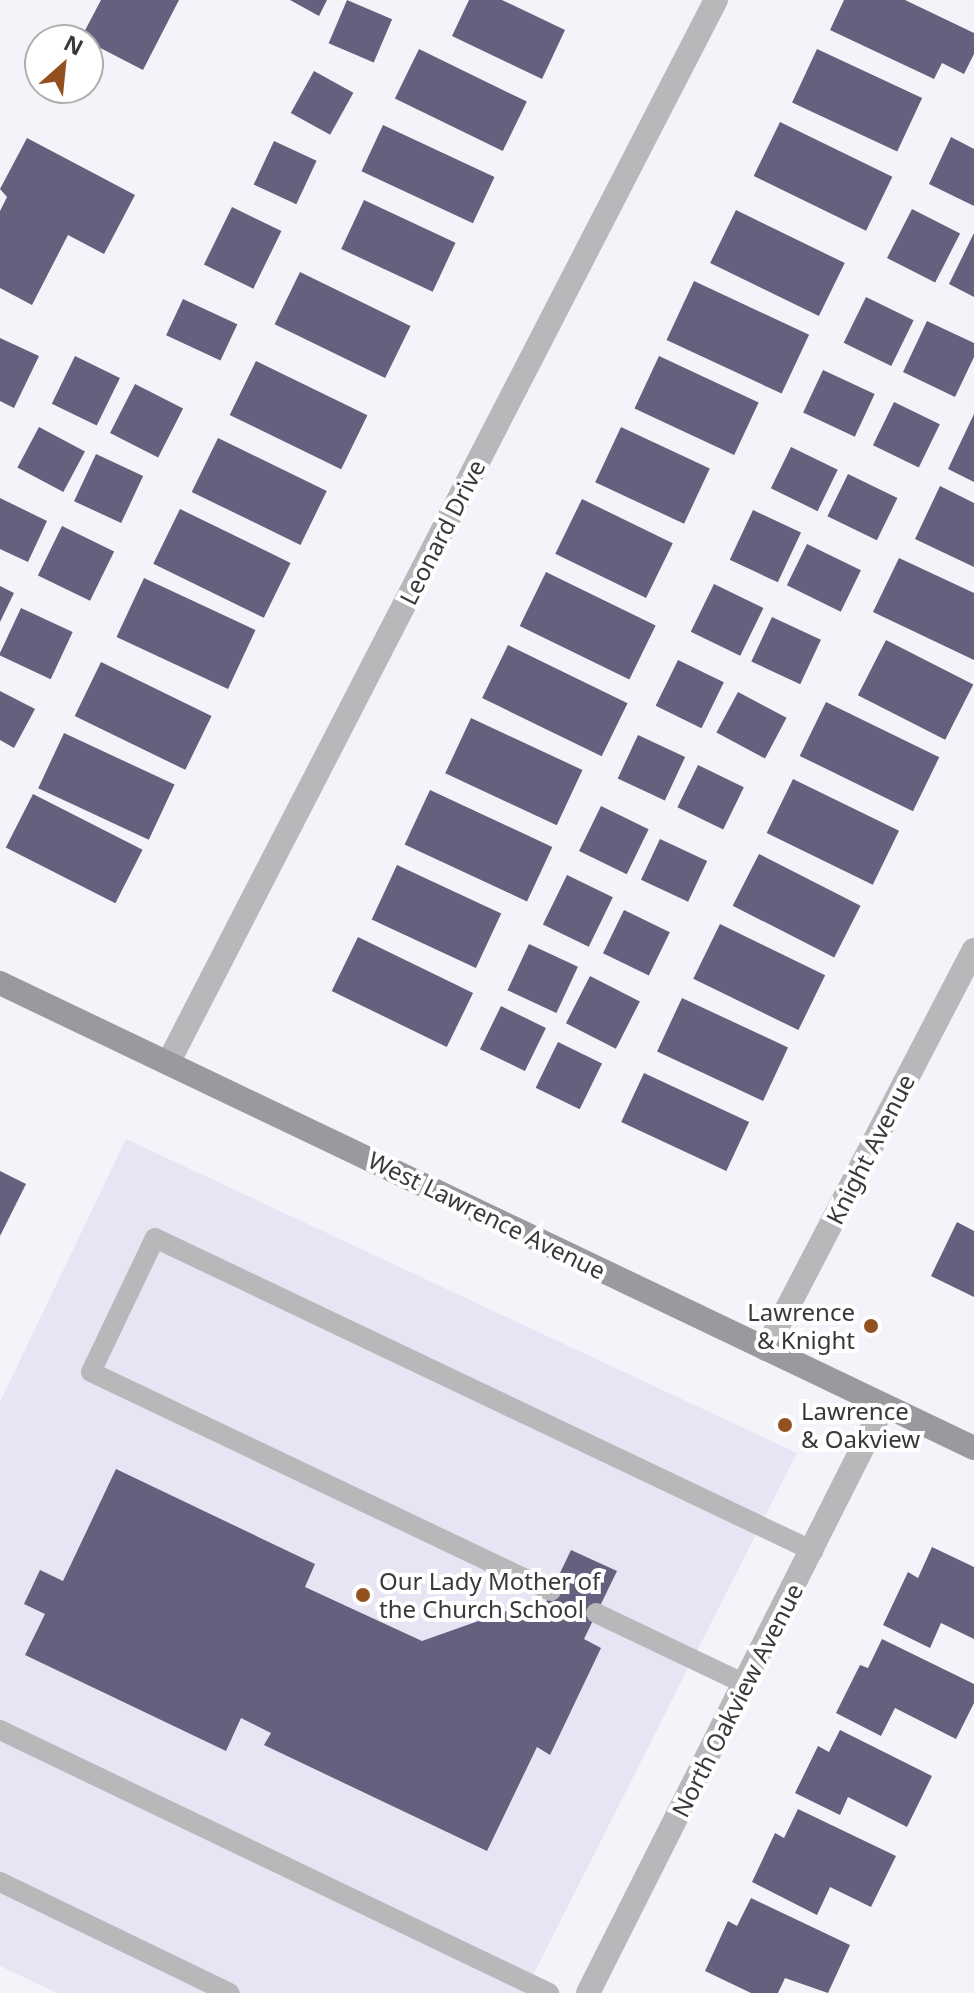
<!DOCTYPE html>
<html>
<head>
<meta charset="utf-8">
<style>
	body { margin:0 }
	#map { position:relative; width:974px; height:1993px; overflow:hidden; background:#f4f3fa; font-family:"Noto Sans",sans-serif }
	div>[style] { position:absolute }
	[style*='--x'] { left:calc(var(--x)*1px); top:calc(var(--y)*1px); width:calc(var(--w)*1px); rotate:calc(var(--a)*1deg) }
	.built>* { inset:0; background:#e7e5f3 }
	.building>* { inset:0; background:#65607d; transform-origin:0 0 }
	.service>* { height:20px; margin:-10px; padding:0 10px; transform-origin:10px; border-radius:10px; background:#b8b7ba }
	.minor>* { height:24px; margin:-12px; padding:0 12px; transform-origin:12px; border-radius:12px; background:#b8b7ba }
	.secondary>* { height:24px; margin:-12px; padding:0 12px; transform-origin:12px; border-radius:12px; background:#9a9a9e }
	.dots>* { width:22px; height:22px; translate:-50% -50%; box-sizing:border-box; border:4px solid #fff; border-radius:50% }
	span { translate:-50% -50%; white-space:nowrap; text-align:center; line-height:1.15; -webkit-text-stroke:8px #fff; paint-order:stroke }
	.street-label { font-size:24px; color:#39393b }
	.poi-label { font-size:24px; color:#39393b }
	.right { translate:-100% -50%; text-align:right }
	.left { translate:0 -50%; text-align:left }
	.north { position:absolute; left:24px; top:24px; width:80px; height:80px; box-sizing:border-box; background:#fff; border:2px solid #b0b0b1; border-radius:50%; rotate:27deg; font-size:22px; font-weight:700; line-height:32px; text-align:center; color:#39393b }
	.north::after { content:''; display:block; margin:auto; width:28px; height:36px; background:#935120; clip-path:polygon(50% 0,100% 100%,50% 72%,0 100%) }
</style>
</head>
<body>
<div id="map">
	<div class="built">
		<div style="clip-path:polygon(126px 1139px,797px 1453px,524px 1993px,57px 1993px,0 1966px,0 1402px)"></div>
	</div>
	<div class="building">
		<div style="clip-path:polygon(101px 0,179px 0,143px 70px,81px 38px)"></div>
		<div style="clip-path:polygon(290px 0,327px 0,319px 16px)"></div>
		<div style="left:347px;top:0;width:49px;height:47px;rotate:23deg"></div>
		<div style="clip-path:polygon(469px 0,502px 0,565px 30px,542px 79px,452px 36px)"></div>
		<div style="clip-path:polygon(844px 0,905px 0,974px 33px,974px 54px,964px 74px,942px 63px,934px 79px,830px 30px)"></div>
		<div style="left:419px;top:49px;width:120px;height:55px;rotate:26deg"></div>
		<div style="left:817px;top:49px;width:116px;height:59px;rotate:25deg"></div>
		<div style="left:314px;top:71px;width:45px;height:48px;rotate:29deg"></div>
		<div style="left:780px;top:122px;width:125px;height:60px;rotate:26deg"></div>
		<div style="left:383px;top:125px;width:123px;height:51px;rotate:25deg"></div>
		<div style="clip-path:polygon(951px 137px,974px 149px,974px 206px,929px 184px)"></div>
		<div style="clip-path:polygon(27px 138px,135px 195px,104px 254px,68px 235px,32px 305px,0 288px,0 211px,7px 197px,0 189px)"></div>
		<div style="left:274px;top:141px;width:47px;height:48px;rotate:25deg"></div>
		<div style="left:364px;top:200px;width:101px;height:54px;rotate:25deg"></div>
		<div style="left:232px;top:207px;width:55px;height:64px;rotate:26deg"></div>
		<div style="left:912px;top:209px;width:54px;height:55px;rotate:27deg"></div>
		<div style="left:736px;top:210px;width:121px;height:59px;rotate:26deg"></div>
		<div style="clip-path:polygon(974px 233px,974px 297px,949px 284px)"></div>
		<div style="left:300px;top:272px;width:123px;height:58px;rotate:26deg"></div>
		<div style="left:694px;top:281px;width:127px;height:65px;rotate:25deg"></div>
		<div style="left:866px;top:297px;width:53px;height:51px;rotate:26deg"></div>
		<div style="left:183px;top:299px;width:60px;height:40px;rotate:25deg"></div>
		<div style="clip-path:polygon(927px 321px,974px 343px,974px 357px,955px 397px,903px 372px)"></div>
		<div style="clip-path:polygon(0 338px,39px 356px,14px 408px,0 401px)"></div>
		<div style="left:75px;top:356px;width:50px;height:53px;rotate:26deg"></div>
		<div style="left:659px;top:356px;width:110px;height:58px;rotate:25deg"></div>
		<div style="left:256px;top:361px;width:124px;height:60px;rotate:26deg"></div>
		<div style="left:823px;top:370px;width:57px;height:47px;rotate:25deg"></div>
		<div style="left:135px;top:384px;width:54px;height:55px;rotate:27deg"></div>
		<div style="left:894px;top:402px;width:51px;height:48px;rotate:26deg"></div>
		<div style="clip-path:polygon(974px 414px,974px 482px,948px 469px)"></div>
		<div style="left:39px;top:427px;width:52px;height:46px;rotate:28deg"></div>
		<div style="left:621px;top:427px;width:98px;height:61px;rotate:25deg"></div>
		<div style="left:218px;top:438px;width:121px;height:60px;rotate:26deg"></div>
		<div style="left:791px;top:447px;width:52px;height:46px;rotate:26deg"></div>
		<div style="left:96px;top:454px;width:52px;height:52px;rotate:25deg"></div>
		<div style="left:848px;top:474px;width:55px;height:47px;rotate:26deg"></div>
		<div style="clip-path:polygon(940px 486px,974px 503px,974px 567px,915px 539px)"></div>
		<div style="clip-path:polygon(0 498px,47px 521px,28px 562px,0 549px)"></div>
		<div style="left:582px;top:499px;width:101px;height:61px;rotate:26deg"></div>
		<div style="left:180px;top:509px;width:123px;height:61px;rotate:26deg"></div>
		<div style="left:753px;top:510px;width:53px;height:55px;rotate:25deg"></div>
		<div style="left:62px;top:526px;width:58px;height:55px;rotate:26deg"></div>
		<div style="left:807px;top:544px;width:60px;height:46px;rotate:26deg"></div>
		<div style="clip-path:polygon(899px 558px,974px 593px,974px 660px,873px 612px)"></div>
		<div style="left:546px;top:572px;width:122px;height:60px;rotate:26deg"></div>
		<div style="left:144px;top:578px;width:123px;height:65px;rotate:25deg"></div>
		<div style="left:714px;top:584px;width:55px;height:53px;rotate:26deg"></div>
		<div style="clip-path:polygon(0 586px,14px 593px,0 622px)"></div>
		<div style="left:21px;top:608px;width:57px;height:52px;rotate:25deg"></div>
		<div style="left:772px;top:617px;width:54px;height:49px;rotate:25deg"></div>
		<div style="left:886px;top:640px;width:98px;height:62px;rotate:27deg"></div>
		<div style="left:508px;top:645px;width:133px;height:59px;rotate:26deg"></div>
		<div style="left:678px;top:660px;width:51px;height:51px;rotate:26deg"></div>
		<div style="left:101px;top:662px;width:123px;height:60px;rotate:26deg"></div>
		<div style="clip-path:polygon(0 691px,35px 709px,14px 748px,0 740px)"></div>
		<div style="left:738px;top:692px;width:55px;height:46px;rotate:28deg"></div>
		<div style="left:826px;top:702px;width:126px;height:60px;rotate:26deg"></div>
		<div style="left:471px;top:718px;width:123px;height:61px;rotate:25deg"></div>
		<div style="left:64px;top:733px;width:122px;height:61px;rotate:25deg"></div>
		<div style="left:638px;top:735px;width:52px;height:48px;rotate:25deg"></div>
		<div style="left:698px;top:765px;width:51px;height:47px;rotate:26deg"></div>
		<div style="left:793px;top:779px;width:118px;height:60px;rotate:26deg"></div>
		<div style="left:430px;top:790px;width:135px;height:60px;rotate:25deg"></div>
		<div style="left:33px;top:794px;width:123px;height:60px;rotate:27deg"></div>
		<div style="left:601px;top:806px;width:53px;height:50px;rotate:26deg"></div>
		<div style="left:660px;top:839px;width:52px;height:45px;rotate:25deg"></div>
		<div style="left:759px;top:854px;width:114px;height:58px;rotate:27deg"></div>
		<div style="left:397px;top:865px;width:115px;height:60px;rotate:25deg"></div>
		<div style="left:567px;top:875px;width:51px;height:55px;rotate:26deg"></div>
		<div style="left:624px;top:910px;width:51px;height:48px;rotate:26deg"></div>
		<div style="left:720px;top:924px;width:117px;height:61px;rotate:26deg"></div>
		<div style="left:358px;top:937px;width:128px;height:60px;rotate:26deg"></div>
		<div style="left:529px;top:944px;width:54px;height:51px;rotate:25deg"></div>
		<div style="left:590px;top:976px;width:56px;height:53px;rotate:27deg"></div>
		<div style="left:682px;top:998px;width:117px;height:59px;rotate:25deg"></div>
		<div style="left:501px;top:1006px;width:50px;height:48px;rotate:26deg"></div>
		<div style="left:558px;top:1042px;width:49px;height:51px;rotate:26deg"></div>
		<div style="left:644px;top:1073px;width:116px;height:54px;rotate:25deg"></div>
		<div style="clip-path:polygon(0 1171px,26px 1184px,0 1236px)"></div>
		<div style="clip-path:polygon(957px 1222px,974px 1231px,974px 1297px,931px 1276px)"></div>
		<div style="clip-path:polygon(116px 1469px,315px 1564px,305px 1587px,422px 1641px,518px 1607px,539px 1617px,571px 1550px,617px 1571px,584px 1639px,601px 1648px,550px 1755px,537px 1747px,487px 1851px,264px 1745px,271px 1733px,241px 1718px,226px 1751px,25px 1655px,45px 1614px,24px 1604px,40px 1570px,63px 1581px)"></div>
		<div style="clip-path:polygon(932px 1547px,974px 1567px,974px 1639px,941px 1623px,930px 1648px,883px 1625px,908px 1572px,918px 1578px)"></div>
		<div style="clip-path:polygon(882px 1639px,974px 1684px,974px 1703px,956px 1739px,895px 1708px,881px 1736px,836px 1713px,860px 1665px,868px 1668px)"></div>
		<div style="clip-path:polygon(840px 1730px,932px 1776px,907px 1827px,848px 1797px,840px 1815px,795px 1793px,818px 1746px,829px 1752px)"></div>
		<div style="clip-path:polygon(798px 1809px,896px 1856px,871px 1907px,830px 1887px,817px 1915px,752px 1882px,775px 1833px,784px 1838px)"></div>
		<div style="clip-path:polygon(751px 1898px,850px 1945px,828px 1993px,785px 1978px,778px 1993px,751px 1993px,705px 1971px,728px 1921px,737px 1926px)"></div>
	</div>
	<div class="service">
		<div style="--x:551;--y:1591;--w:509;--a:-154.54"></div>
		<div style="--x:91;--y:1372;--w:148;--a:-64.5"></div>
		<div style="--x:155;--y:1238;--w:729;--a:25.44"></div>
		<div style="--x:596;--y:1613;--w:165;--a:25.5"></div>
		<div style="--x:0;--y:1730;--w:609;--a:25.6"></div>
		<div style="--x:0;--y:1882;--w:255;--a:25.8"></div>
	</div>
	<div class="minor">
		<div style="--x:168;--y:1063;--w:1196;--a:-62.73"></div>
		<div style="--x:766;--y:1349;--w:450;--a:-62.5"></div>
		<div style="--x:588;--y:1993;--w:658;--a:-63.28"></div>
	</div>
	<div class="secondary">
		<div style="--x:0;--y:983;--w:1079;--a:25.52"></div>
	</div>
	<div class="dots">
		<div style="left:871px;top:1326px;background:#935120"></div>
		<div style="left:785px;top:1425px;background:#935120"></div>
		<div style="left:363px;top:1595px;background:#935120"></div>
	</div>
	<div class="street-label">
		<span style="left:442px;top:532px;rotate:-63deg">Leonard Drive</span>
		<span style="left:870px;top:1149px;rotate:-63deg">Knight Avenue</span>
		<span style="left:487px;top:1215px;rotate:26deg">West Lawrence Avenue</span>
		<span style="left:737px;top:1700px;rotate:-63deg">North Oakview Avenue</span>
	</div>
	<div class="poi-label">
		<span class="right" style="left:855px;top:1326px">Lawrence<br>&amp; Knight</span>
		<span class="left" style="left:801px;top:1425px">Lawrence<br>&amp; Oakview</span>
		<span class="left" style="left:379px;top:1595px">Our Lady Mother of<br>the Church School</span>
	</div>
	<div class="north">N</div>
</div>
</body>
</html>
